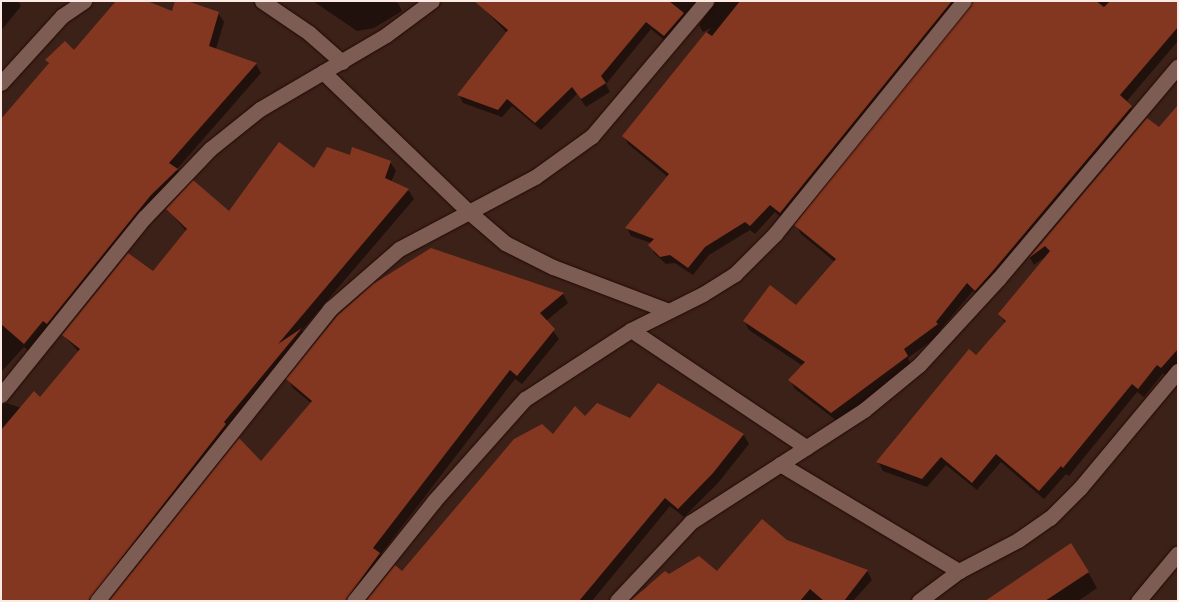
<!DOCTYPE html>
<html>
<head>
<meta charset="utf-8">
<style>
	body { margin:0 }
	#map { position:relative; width:1179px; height:602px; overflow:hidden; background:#3c2119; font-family:"DejaVu Sans",sans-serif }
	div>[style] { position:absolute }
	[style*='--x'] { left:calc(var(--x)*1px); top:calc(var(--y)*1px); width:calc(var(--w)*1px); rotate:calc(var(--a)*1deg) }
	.shadow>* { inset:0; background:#0007 }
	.building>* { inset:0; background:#843720 }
	.roads { filter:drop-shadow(0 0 1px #220904) drop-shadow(0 0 1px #220904) }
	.minor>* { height:15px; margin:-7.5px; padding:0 7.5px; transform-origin:7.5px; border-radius:7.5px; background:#7c5c53 }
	span { translate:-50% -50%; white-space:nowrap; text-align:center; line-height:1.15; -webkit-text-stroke:4.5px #1a0e0b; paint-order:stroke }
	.frame { position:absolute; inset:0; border:2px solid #fdeae4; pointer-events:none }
</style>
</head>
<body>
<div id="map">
	<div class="shadow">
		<div style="clip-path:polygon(1px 1px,18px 1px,21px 6px,1px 31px)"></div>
		<div style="clip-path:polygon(313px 1px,392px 1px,398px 3px,402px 11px,374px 28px,357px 31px)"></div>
		<div style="clip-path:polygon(491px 1px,966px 1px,785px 221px,775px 212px,755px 234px,750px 230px,709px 255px,693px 275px,675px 263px,666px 264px,654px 253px,651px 243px,631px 236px,627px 228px,668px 177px,628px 144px,624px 136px,711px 28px,703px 32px,699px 25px,716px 1px,704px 2px,669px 44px,651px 29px,606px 84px,610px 92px,586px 107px,577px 94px,541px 130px,512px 106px,502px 117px,463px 103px,459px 95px,507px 33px,484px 9px)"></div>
		<div style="clip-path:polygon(1020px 1px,1178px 1px,1178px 41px,1126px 102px,1136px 115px,980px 298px,973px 291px,940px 330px,942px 333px,908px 358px,912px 366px,837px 421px,795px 389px,790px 380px,803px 366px,749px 330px,744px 321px,796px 307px,835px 262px,801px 234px,796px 225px)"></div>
		<div style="clip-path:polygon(172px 13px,218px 13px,224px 22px,216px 49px,256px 64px,261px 73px,177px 169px,182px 179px,30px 352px,24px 347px,1px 372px,1px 121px,49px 64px,47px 60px,74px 52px)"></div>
		<div style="clip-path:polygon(1147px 119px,1178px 363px,1166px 376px,1163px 373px,1144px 397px,1137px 392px,1069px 476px,1066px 474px,1044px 499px,1001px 462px,977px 490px,946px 465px,927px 487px,883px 471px,878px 462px,1005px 323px,1000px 314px,1045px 257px,1034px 265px,1030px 258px)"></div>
		<div style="clip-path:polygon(351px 157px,390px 162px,396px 171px,391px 182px,408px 190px,414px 199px,302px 330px,307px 338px,98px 601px,1px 601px,1px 405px,7px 403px,21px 408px,40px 399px,79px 352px,63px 335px,153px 272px,187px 232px,167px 209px,230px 212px,315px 169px)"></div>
		<div style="clip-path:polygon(431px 249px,563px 294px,568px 303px,546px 321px,559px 339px,522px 384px,515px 379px,380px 555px,384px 563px,355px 601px,111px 601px,261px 463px,312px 404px,293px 388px,288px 379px)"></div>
		<div style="clip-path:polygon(658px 384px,744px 435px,749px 444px,718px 483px,684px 517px,670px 506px,592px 601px,368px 601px,554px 436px,585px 418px,631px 420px)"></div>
		<div style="clip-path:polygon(787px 541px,867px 571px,872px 580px,853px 601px,632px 601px,645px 587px,669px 576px,717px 573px)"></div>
		<div style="clip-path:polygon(1088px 572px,1097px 588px,1078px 601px,987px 601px)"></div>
	</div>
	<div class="building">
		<div style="clip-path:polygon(116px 1px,147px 1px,172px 11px,175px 1px,187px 1px,219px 12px,209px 46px,257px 63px,169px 163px,178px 169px,151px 195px,47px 324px,43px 321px,24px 344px,1px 324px,1px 119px,49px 63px,45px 60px,65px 41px,74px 50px)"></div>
		<div style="clip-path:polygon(474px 1px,669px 1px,684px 13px,664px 36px,646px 22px,601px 76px,606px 83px,581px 99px,572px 87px,535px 123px,507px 99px,498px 110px,457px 95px,508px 30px)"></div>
		<div style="clip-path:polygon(740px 1px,952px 1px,780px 213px,770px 205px,750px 226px,745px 222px,705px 247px,688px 268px,670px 255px,660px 257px,648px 245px,654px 239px,625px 228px,669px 174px,622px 136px,706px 32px,712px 36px)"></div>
		<div style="clip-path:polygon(973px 1px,1096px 1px,1104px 7px,1110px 1px,1178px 1px,1178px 27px,1120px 95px,1132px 106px,992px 272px,975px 291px,967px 283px,936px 322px,938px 324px,904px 349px,908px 356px,831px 413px,788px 380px,805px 362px,743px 321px,770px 285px,796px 305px,836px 259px,794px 225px)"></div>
		<div style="clip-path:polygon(1178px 105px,1178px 349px,1161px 368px,1157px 365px,1138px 389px,1132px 384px,1063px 468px,1061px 466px,1039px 491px,996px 454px,972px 483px,941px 457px,922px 479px,876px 462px,969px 349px,976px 355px,1006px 321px,998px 314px,1050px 251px,1045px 246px,1029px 258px,1147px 118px,1159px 127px)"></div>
		<div style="clip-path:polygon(279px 142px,314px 168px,327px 147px,350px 155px,352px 147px,391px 161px,385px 178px,409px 189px,278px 344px,302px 328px,224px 422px,226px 424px,88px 601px,1px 601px,1px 430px,34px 391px,40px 397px,80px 349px,62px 335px,128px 253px,153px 271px,187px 229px,166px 209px,193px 180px,229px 211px)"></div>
		<div style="clip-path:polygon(431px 248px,564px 293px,540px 313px,555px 329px,517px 376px,510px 370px,373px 548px,380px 553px,345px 601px,109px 601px,239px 438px,261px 461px,312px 401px,286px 379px,337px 316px,373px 284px)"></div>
		<div style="clip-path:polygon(658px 383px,744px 434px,713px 473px,678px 509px,665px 498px,579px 601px,366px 601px,395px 565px,402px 571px,514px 439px,542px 424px,553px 434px,575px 406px,585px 416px,597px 403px,630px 418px)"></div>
		<div style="clip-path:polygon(762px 519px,787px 540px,868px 570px,844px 601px,824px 601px,810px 589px,800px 601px,630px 601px,665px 571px,669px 574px,699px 556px,717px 571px)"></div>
		<div style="clip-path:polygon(1071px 543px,1089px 572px,1045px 601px,985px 601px)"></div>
	</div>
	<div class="roads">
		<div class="minor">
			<div style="--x:262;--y:1;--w:57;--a:34.2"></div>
			<div style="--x:309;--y:33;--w:44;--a:41.3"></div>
			<div style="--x:323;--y:72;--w:202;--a:43.8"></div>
			<div style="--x:469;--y:212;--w:48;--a:40.7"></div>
			<div style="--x:505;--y:243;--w:54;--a:26.6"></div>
			<div style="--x:553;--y:267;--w:121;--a:20.8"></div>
			<div style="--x:1;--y:83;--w:91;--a:-47.7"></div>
			<div style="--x:62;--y:16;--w:27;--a:-34"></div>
			<div style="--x:631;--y:330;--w:211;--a:33.8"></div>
			<div style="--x:1;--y:395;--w:228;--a:-51.1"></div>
			<div style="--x:144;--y:218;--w:95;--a:-46.3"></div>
			<div style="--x:210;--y:149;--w:64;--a:-38.7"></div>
			<div style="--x:260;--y:109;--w:146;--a:-30.4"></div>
			<div style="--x:386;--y:35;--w:57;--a:-36.5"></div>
			<div style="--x:780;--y:464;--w:209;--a:30.9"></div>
			<div style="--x:97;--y:601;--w:374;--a:-51.4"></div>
			<div style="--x:330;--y:309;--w:91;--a:-41"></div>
			<div style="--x:399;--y:249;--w:154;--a:-27.9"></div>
			<div style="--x:535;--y:177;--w:70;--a:-35.7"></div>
			<div style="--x:592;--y:136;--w:177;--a:-49.8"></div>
			<div style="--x:354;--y:601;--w:128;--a:-51.3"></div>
			<div style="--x:434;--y:501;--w:137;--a:-48.3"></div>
			<div style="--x:525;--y:399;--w:126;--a:-33.1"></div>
			<div style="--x:631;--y:330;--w:80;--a:-26.6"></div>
			<div style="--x:703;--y:294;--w:38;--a:-32"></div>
			<div style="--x:735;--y:274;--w:57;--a:-45"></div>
			<div style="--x:775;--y:234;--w:300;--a:-51"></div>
			<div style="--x:617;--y:601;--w:108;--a:-46.9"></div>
			<div style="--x:691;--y:522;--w:206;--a:-32.9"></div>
			<div style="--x:864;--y:410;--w:71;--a:-39.3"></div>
			<div style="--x:919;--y:365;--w:118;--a:-47.4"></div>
			<div style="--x:999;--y:278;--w:277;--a:-49.8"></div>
			<div style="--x:919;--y:601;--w:50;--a:-36.9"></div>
			<div style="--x:959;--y:571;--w:67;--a:-27.7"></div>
			<div style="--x:1018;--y:540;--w:39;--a:-35"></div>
			<div style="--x:1050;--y:518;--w:42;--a:-45"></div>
			<div style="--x:1080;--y:488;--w:153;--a:-50.1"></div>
			<div style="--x:1138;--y:601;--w:62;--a:-50.2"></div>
		</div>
	</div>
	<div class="frame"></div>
</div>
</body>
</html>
